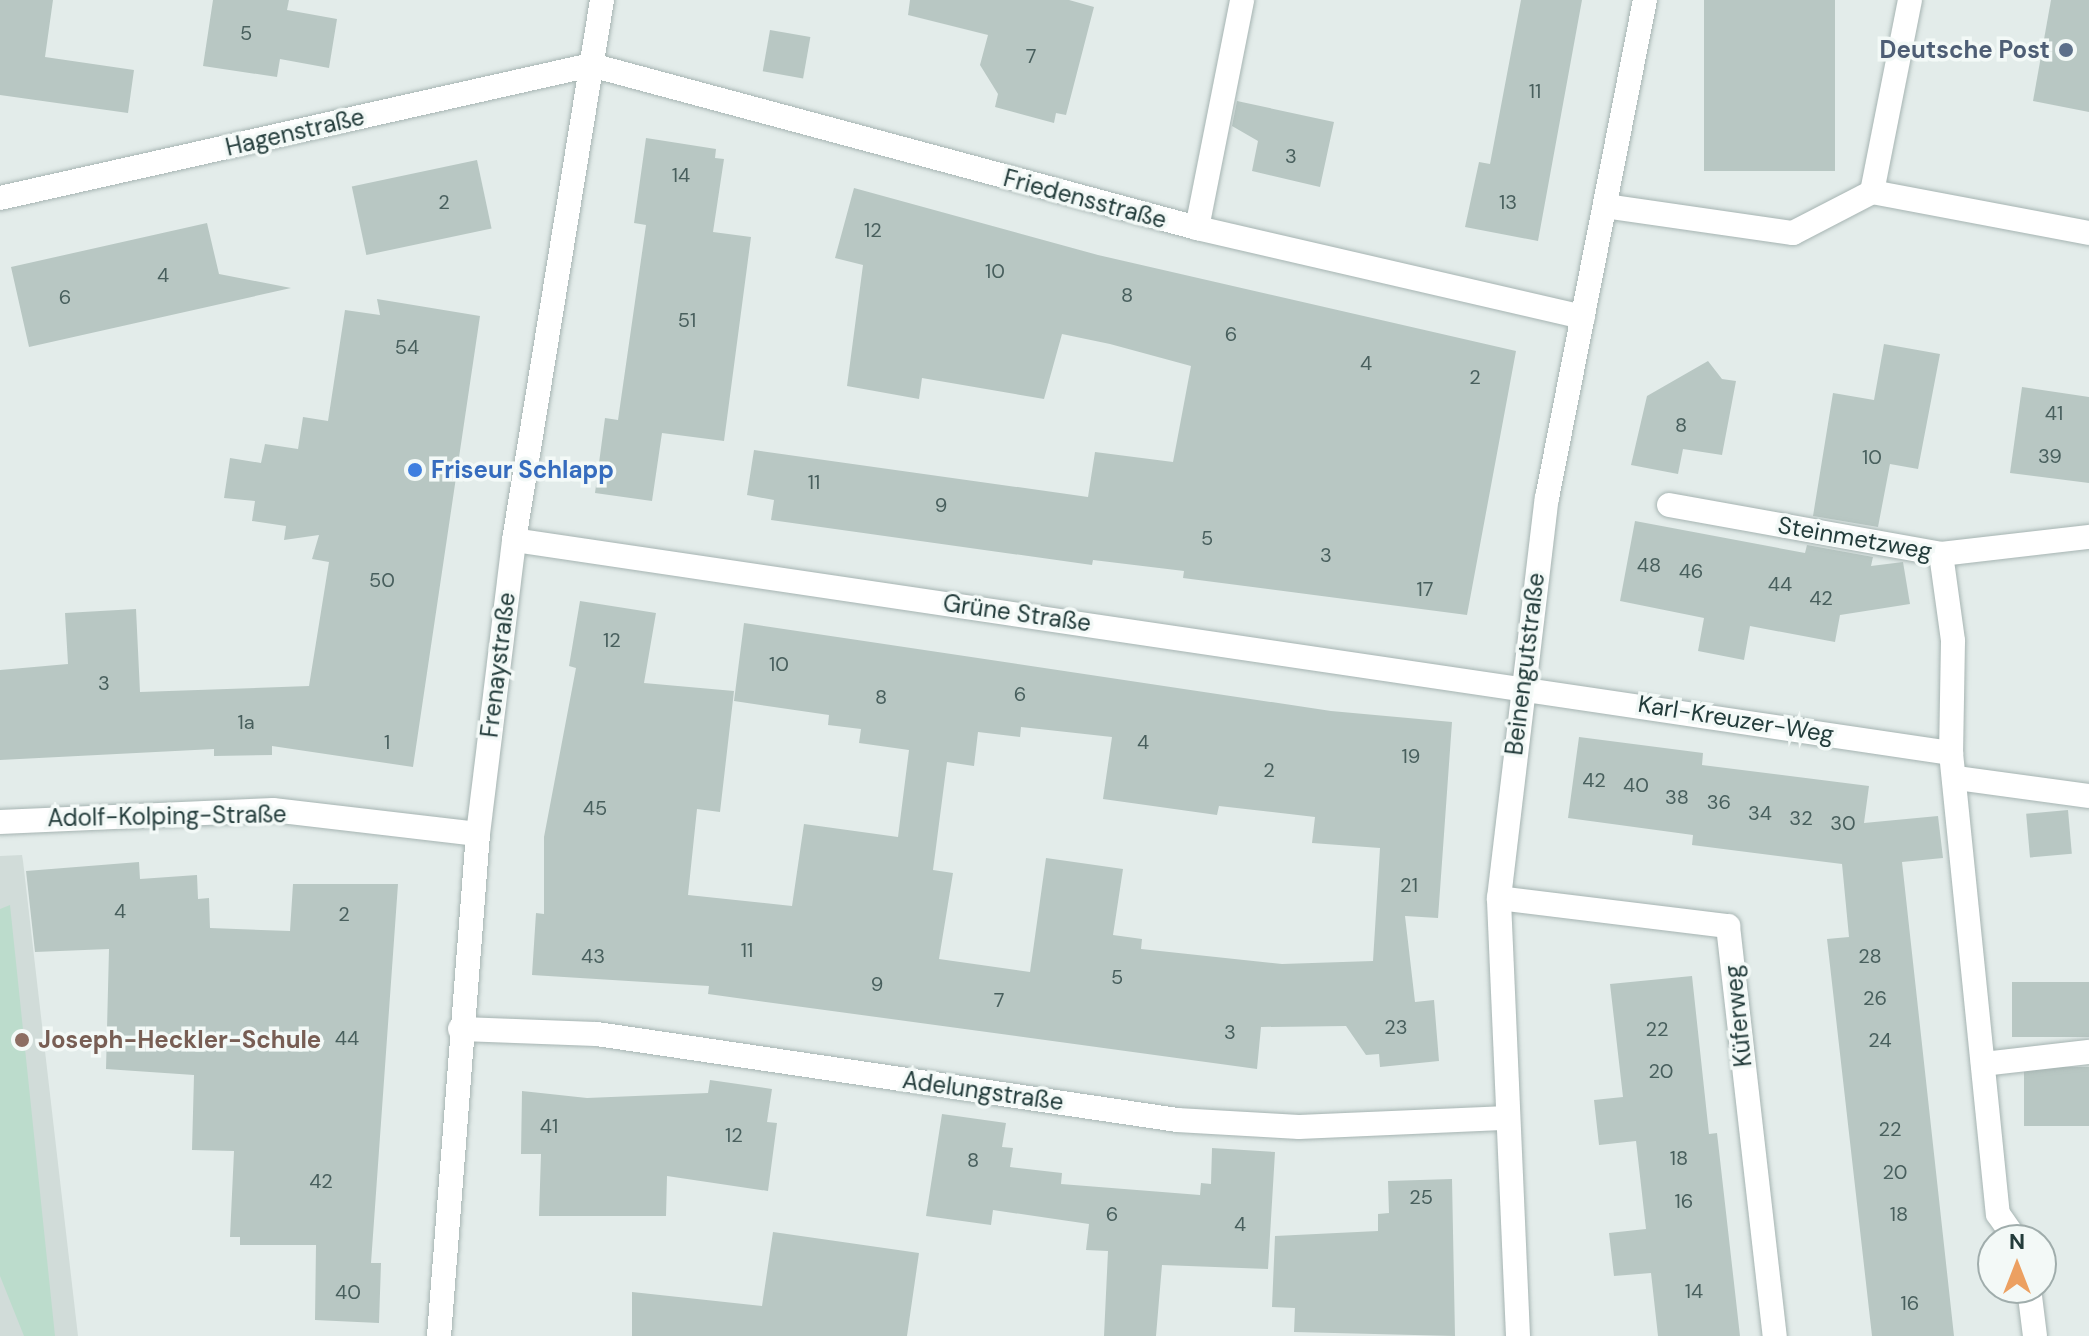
<!DOCTYPE html>
<html>
<head>
<meta charset="utf-8">
<style>
	body { margin:0 }
	#map { position:relative; width:2089px; height:1336px; overflow:hidden; background:#e3ecea; font-family:"DM Sans",sans-serif }
	div>[style] { position:absolute }
	[style*='--x'] { left:calc(var(--x)*1px); top:calc(var(--y)*1px); width:calc(var(--w)*1px); rotate:calc(var(--a)*1deg) }
	.built>* { inset:0; background:#d1dcd9 }
	.green>* { inset:0; background:#bcdccc }
	.building>* { inset:0; background:#b8c7c3; transform-origin:0 0 }
	.roads { filter:drop-shadow(0 0 2px #a6b4b2) drop-shadow(0 0 2px #a6b4b2) }
	.minor>* { height:24px; margin:-12px; padding:0 12px; transform-origin:12px; border-radius:12px; background:#fff }
	.dots>* { width:22px; height:22px; translate:-50% -50%; box-sizing:border-box; border:4px solid #f3f9f7; border-radius:50% }
	span { translate:-50% -50%; white-space:nowrap; text-align:center; line-height:1.15; -webkit-text-stroke:7px #f3f9f7; paint-order:stroke }
	.number-label { font-size:20px; color:#485f5d }
	.number-label span { -webkit-text-stroke-width:0 }
	.service-label { font-size:24px; color:#4e5e75; font-weight:700 }
	.right { translate:-100% -50%; text-align:right }
	.street-label { font-size:24px; color:#233c3b }
	.shop-label { font-size:24px; color:#366cbe; font-weight:700 }
	.left { translate:0 -50%; text-align:left }
	.education-label { font-size:24px; color:#785e54; font-weight:700 }
	.north { position:absolute; left:1977px; top:1224px; width:80px; height:80px; box-sizing:border-box; background:#f3f9f7; border:2px solid #a0adac; border-radius:50%; rotate:0deg; font-size:22px; font-weight:700; line-height:32px; text-align:center; color:#233c3b }
	.north::after { content:''; display:block; margin:auto; width:28px; height:36px; background:#eca061; clip-path:polygon(50% 0,100% 100%,50% 72%,0 100%) }
</style>
</head>
<body>
<div id="map">
	<div class="built">
		<div style="clip-path:polygon(22px 855px,23px 861px,78px 1336px,0 1336px,0 856px)"></div>
	</div>
	<div class="green">
		<div style="clip-path:polygon(10px 905px,55px 1336px,24px 1336px,0 1276px,0 909px)"></div>
	</div>
	<div class="building">
		<div style="clip-path:polygon(0 0,53px 0,45px 57px,134px 70px,128px 113px,0 95px)"></div>
		<div style="clip-path:polygon(213px 0,289px 0,287px 10px,337px 19px,329px 68px,280px 59px,277px 77px,203px 66px)"></div>
		<div style="clip-path:polygon(910px 0,1069px 0,1094px 7px,1066px 115px,1056px 113px,1054px 123px,995px 107px,998px 94px,980px 65px,988px 35px,908px 15px)"></div>
		<div style="clip-path:polygon(1521px 0,1582px 0,1538px 241px,1465px 227px,1479px 162px,1490px 164px)"></div>
		<div style="left:1704px;top:0;width:131px;height:171px"></div>
		<div style="clip-path:polygon(2051px 0,2089px 0,2089px 112px,2033px 101px)"></div>
		<div style="left:770px;top:30px;width:41px;height:42px;rotate:10deg"></div>
		<div style="clip-path:polygon(1237px 101px,1334px 122px,1320px 187px,1252px 171px,1258px 141px,1232px 126px)"></div>
		<div style="clip-path:polygon(646px 138px,716px 149px,715px 158px,724px 159px,713px 232px,751px 237px,724px 441px,662px 433px,652px 501px,595px 493px,605px 418px,618px 420px,646px 225px,634px 223px)"></div>
		<div style="left:477px;top:160px;width:70px;height:128px;rotate:78deg"></div>
		<div style="clip-path:polygon(854px 188px,1098px 255px,1516px 351px,1467px 615px,1183px 578px,1184px 571px,1093px 560px,1092px 565px,771px 520px,774px 500px,747px 495px,754px 450px,1088px 497px,1095px 452px,1173px 462px,1191px 366px,1110px 344px,1062px 334px,1044px 399px,922px 378px,919px 399px,847px 386px,863px 265px,835px 258px)"></div>
		<div style="clip-path:polygon(207px 223px,219px 274px,291px 288px,29px 347px,11px 267px)"></div>
		<div style="clip-path:polygon(377px 299px,480px 316px,413px 767px,272px 746px,272px 755px,214px 756px,214px 749px,0 760px,0 670px,68px 664px,65px 613px,136px 609px,140px 692px,309px 686px,329px 562px,312px 559px,319px 535px,284px 540px,286px 526px,252px 521px,255px 501px,224px 498px,230px 458px,261px 463px,265px 444px,298px 449px,303px 417px,328px 421px,345px 310px,380px 315px)"></div>
		<div style="clip-path:polygon(1884px 344px,1940px 354px,1918px 469px,1890px 464px,1878px 527px,1813px 516px,1833px 393px,1874px 400px)"></div>
		<div style="clip-path:polygon(1708px 361px,1722px 379px,1736px 381px,1722px 455px,1683px 449px,1678px 474px,1631px 465px,1647px 396px)"></div>
		<div style="clip-path:polygon(2022px 387px,2089px 397px,2089px 483px,2010px 473px)"></div>
		<div style="clip-path:polygon(1635px 521px,1805px 553px,1807px 545px,1873px 557px,1871px 566px,1903px 562px,1910px 604px,1840px 615px,1835px 642px,1750px 626px,1744px 660px,1698px 651px,1704px 618px,1620px 601px)"></div>
		<div style="clip-path:polygon(evenodd,580px 601px,656px 613px,644px 683px,734px 691px,720px 812px,697px 809px,688px 895px,792px 906px,804px 824px,898px 837px,909px 750px,859px 743px,861px 729px,828px 725px,829px 715px,734px 701px,744px 623px,1331px 711px,1452px 722px,1438px 918px,1405px 916px,1415px 1002px,1434px 1000px,1439px 1061px,1380px 1067px,1379px 1054px,1366px 1055px,1346px 1026px,1261px 1027px,1257px 1069px,708px 994px,709px 986px,532px 975px,536px 913px,544px 914px,544px 837px,576px 668px,569px 666px,580px 601px,1021px 727px,1112px 737px,1103px 799px,1217px 815px,1219px 806px,1315px 817px,1312px 843px,1380px 848px,1373px 961px,1282px 964px,1141px 949px,1142px 939px,1113px 935px,1123px 869px,1046px 858px,1030px 972px,939px 959px,953px 873px,933px 870px,947px 762px,974px 766px,978px 732px,1020px 737px,1021px 727px)"></div>
		<div style="clip-path:polygon(1579px 737px,1703px 753px,1702px 765px,1869px 786px,1864px 823px,1938px 816px,1943px 858px,1902px 862px,1954px 1336px,1872px 1336px,1827px 939px,1849px 937px,1842px 864px,1692px 845px,1693px 835px,1568px 818px)"></div>
		<div style="left:2068px;top:810px;width:44px;height:42px;rotate:85deg"></div>
		<div style="clip-path:polygon(139px 862px,140px 879px,197px 875px,198px 899px,209px 898px,210px 928px,290px 931px,293px 884px,398px 884px,371px 1263px,381px 1263px,379px 1323px,315px 1320px,316px 1245px,240px 1245px,240px 1237px,230px 1237px,234px 1151px,192px 1150px,194px 1075px,106px 1069px,109px 949px,35px 952px,26px 871px)"></div>
		<div style="clip-path:polygon(1692px 976px,1709px 1134px,1717px 1133px,1740px 1336px,1658px 1336px,1651px 1273px,1614px 1276px,1609px 1233px,1646px 1229px,1636px 1141px,1599px 1145px,1594px 1100px,1623px 1097px,1610px 984px)"></div>
		<div style="left:2089px;top:982px;width:55px;height:77px;rotate:90deg"></div>
		<div style="left:2089px;top:1067px;width:59px;height:65px;rotate:90deg"></div>
		<div style="clip-path:polygon(710px 1080px,772px 1089px,767px 1122px,777px 1123px,768px 1191px,667px 1176px,666px 1216px,539px 1216px,541px 1154px,521px 1154px,522px 1091px,587px 1098px,708px 1093px)"></div>
		<div style="clip-path:polygon(942px 1114px,1006px 1123px,1002px 1147px,1013px 1148px,1010px 1167px,1062px 1173px,1061px 1184px,1200px 1195px,1201px 1183px,1211px 1184px,1212px 1148px,1275px 1152px,1268px 1269px,1162px 1265px,1156px 1336px,1104px 1336px,1108px 1251px,1086px 1250px,1089px 1224px,993px 1210px,991px 1225px,926px 1216px)"></div>
		<div style="clip-path:polygon(1452px 1179px,1455px 1336px,1294px 1332px,1295px 1308px,1272px 1307px,1275px 1236px,1378px 1231px,1378px 1214px,1389px 1213px,1388px 1181px)"></div>
		<div style="clip-path:polygon(773px 1232px,919px 1253px,907px 1336px,632px 1336px,632px 1292px,762px 1306px)"></div>
	</div>
	<div class="roads">
		<div class="minor">
			<div style="--x:1910;--y:0;--w:196;--a:101.2"></div>
			<div style="--x:1872;--y:192;--w:221;--a:10.7"></div>
			<div style="--x:0;--y:198;--w:606;--a:-12.68"></div>
			<div style="--x:591;--y:65;--w:628;--a:15.05"></div>
			<div style="--x:1197;--y:228;--w:396;--a:13"></div>
			<div style="--x:1605;--y:206;--w:190;--a:8.2"></div>
			<div style="--x:1793;--y:233;--w:89;--a:-27.4"></div>
			<div style="--x:1197;--y:228;--w:232;--a:-78.8"></div>
			<div style="--x:1669;--y:505;--w:276;--a:10.2"></div>
			<div style="--x:1941;--y:554;--w:149;--a:-6.6"></div>
			<div style="--x:514;--y:540;--w:1453;--a:8.43"></div>
			<div style="--x:1941;--y:554;--w:88;--a:82.1"></div>
			<div style="--x:1953;--y:641;--w:112;--a:91"></div>
			<div style="--x:1951;--y:753;--w:463;--a:84.2"></div>
			<div style="--x:1998;--y:1214;--w:32;--a:55"></div>
			<div style="--x:1957;--y:778;--w:133;--a:7.8"></div>
			<div style="--x:0;--y:822;--w:273;--a:-2.5"></div>
			<div style="--x:273;--y:810;--w:206;--a:6.7"></div>
			<div style="--x:1499;--y:898;--w:231;--a:7"></div>
			<div style="--x:1728;--y:926;--w:413;--a:83.5"></div>
			<div style="--x:460;--y:1029;--w:137;--a:2.1"></div>
			<div style="--x:597;--y:1034;--w:586;--a:8.43"></div>
			<div style="--x:1177;--y:1120;--w:122;--a:3.3"></div>
			<div style="--x:1299;--y:1127;--w:209;--a:-2.5"></div>
			<div style="--x:1983;--y:1064;--w:107;--a:-6.5"></div>
			<div style="--x:2029;--y:1288;--w:48;--a:82.9"></div>
			<div style="--x:439;--y:1336;--w:504;--a:-85.56"></div>
			<div style="--x:478;--y:834;--w:296;--a:-83"></div>
			<div style="--x:514;--y:540;--w:547;--a:-80.74"></div>
			<div style="--x:1518;--y:1336;--w:438;--a:-92.5"></div>
			<div style="--x:1499;--y:898;--w:403;--a:-83.2"></div>
			<div style="--x:1547;--y:498;--w:508;--a:-78.87"></div>
		</div>
	</div>
	<div class="dots">
		<div style="left:2066px;top:50px;background:#5c6f8a"></div>
		<div style="left:415px;top:470px;background:#3f7fe0"></div>
		<div style="left:22px;top:1040px;background:#8d6e63"></div>
	</div>
	<div class="number-label">
		<span style="left:246px;top:33px">5</span>
		<span style="left:1031px;top:56px">7</span>
		<span style="left:1535px;top:91px">11</span>
		<span style="left:1291px;top:156px">3</span>
		<span style="left:681px;top:175px">14</span>
		<span style="left:444px;top:202px">2</span>
		<span style="left:1508px;top:202px">13</span>
		<span style="left:873px;top:230px">12</span>
		<span style="left:995px;top:271px">10</span>
		<span style="left:163px;top:275px">4</span>
		<span style="left:1127px;top:295px">8</span>
		<span style="left:65px;top:297px">6</span>
		<span style="left:687px;top:320px">51</span>
		<span style="left:1231px;top:334px">6</span>
		<span style="left:407px;top:347px">54</span>
		<span style="left:1366px;top:363px">4</span>
		<span style="left:1475px;top:377px">2</span>
		<span style="left:2054px;top:413px">41</span>
		<span style="left:1681px;top:425px">8</span>
		<span style="left:2050px;top:456px">39</span>
		<span style="left:1872px;top:457px">10</span>
		<span style="left:814px;top:482px">11</span>
		<span style="left:941px;top:505px">9</span>
		<span style="left:1207px;top:538px">5</span>
		<span style="left:1326px;top:555px">3</span>
		<span style="left:1649px;top:565px">48</span>
		<span style="left:1691px;top:571px">46</span>
		<span style="left:382px;top:580px">50</span>
		<span style="left:1780px;top:584px">44</span>
		<span style="left:1425px;top:589px">17</span>
		<span style="left:1821px;top:598px">42</span>
		<span style="left:612px;top:640px">12</span>
		<span style="left:779px;top:664px">10</span>
		<span style="left:104px;top:683px">3</span>
		<span style="left:1020px;top:694px">6</span>
		<span style="left:881px;top:697px">8</span>
		<span style="left:246px;top:722px">1a</span>
		<span style="left:387px;top:742px">1</span>
		<span style="left:1143px;top:742px">4</span>
		<span style="left:1411px;top:756px">19</span>
		<span style="left:1269px;top:770px">2</span>
		<span style="left:1594px;top:780px">42</span>
		<span style="left:1636px;top:785px">40</span>
		<span style="left:1677px;top:797px">38</span>
		<span style="left:1719px;top:802px">36</span>
		<span style="left:595px;top:808px">45</span>
		<span style="left:1760px;top:813px">34</span>
		<span style="left:1801px;top:818px">32</span>
		<span style="left:1843px;top:823px">30</span>
		<span style="left:1409px;top:885px">21</span>
		<span style="left:120px;top:911px">4</span>
		<span style="left:344px;top:914px">2</span>
		<span style="left:747px;top:950px">11</span>
		<span style="left:593px;top:956px">43</span>
		<span style="left:1870px;top:956px">28</span>
		<span style="left:1117px;top:977px">5</span>
		<span style="left:877px;top:984px">9</span>
		<span style="left:1875px;top:998px">26</span>
		<span style="left:999px;top:1000px">7</span>
		<span style="left:1396px;top:1027px">23</span>
		<span style="left:1657px;top:1029px">22</span>
		<span style="left:1230px;top:1032px">3</span>
		<span style="left:347px;top:1038px">44</span>
		<span style="left:1880px;top:1040px">24</span>
		<span style="left:1661px;top:1071px">20</span>
		<span style="left:549px;top:1126px">41</span>
		<span style="left:1890px;top:1129px">22</span>
		<span style="left:734px;top:1135px">12</span>
		<span style="left:1679px;top:1158px">18</span>
		<span style="left:973px;top:1160px">8</span>
		<span style="left:1895px;top:1172px">20</span>
		<span style="left:321px;top:1181px">42</span>
		<span style="left:1421px;top:1197px">25</span>
		<span style="left:1684px;top:1201px">16</span>
		<span style="left:1112px;top:1214px">6</span>
		<span style="left:1899px;top:1214px">18</span>
		<span style="left:1240px;top:1224px">4</span>
		<span style="left:1694px;top:1291px">14</span>
		<span style="left:348px;top:1292px">40</span>
		<span style="left:1910px;top:1303px">16</span>
	</div>
	<div class="service-label">
		<span class="right" style="left:2050px;top:50px">Deutsche Post</span>
	</div>
	<div class="street-label">
		<span style="left:295px;top:132px;rotate:-13deg">Hagenstraße</span>
		<span style="left:1085px;top:199px;rotate:15deg">Friedensstraße</span>
		<span style="left:1855px;top:538px;rotate:10deg">Steinmetzweg</span>
		<span style="left:1017px;top:613px;rotate:8deg">Grüne Straße</span>
		<span style="left:1525px;top:664px;rotate:-83deg">Beinengutstraße</span>
		<span style="left:498px;top:665px;rotate:-83deg">Frenaystraße</span>
		<span style="left:1736px;top:719px;rotate:9deg">Karl-Kreuzer-Weg</span>
		<span style="left:167px;top:816px;rotate:-1deg">Adolf-Kolping-Straße</span>
		<span style="left:1738px;top:1016px;rotate:-96deg">Küferweg</span>
		<span style="left:983px;top:1091px;rotate:8deg">Adelungstraße</span>
	</div>
	<div class="shop-label">
		<span class="left" style="left:431px;top:470px">Friseur Schlapp</span>
	</div>
	<div class="education-label">
		<span class="left" style="left:38px;top:1040px">Joseph-Heckler-Schule</span>
	</div>
	<div class="north">N</div>
</div>
</body>
</html>
